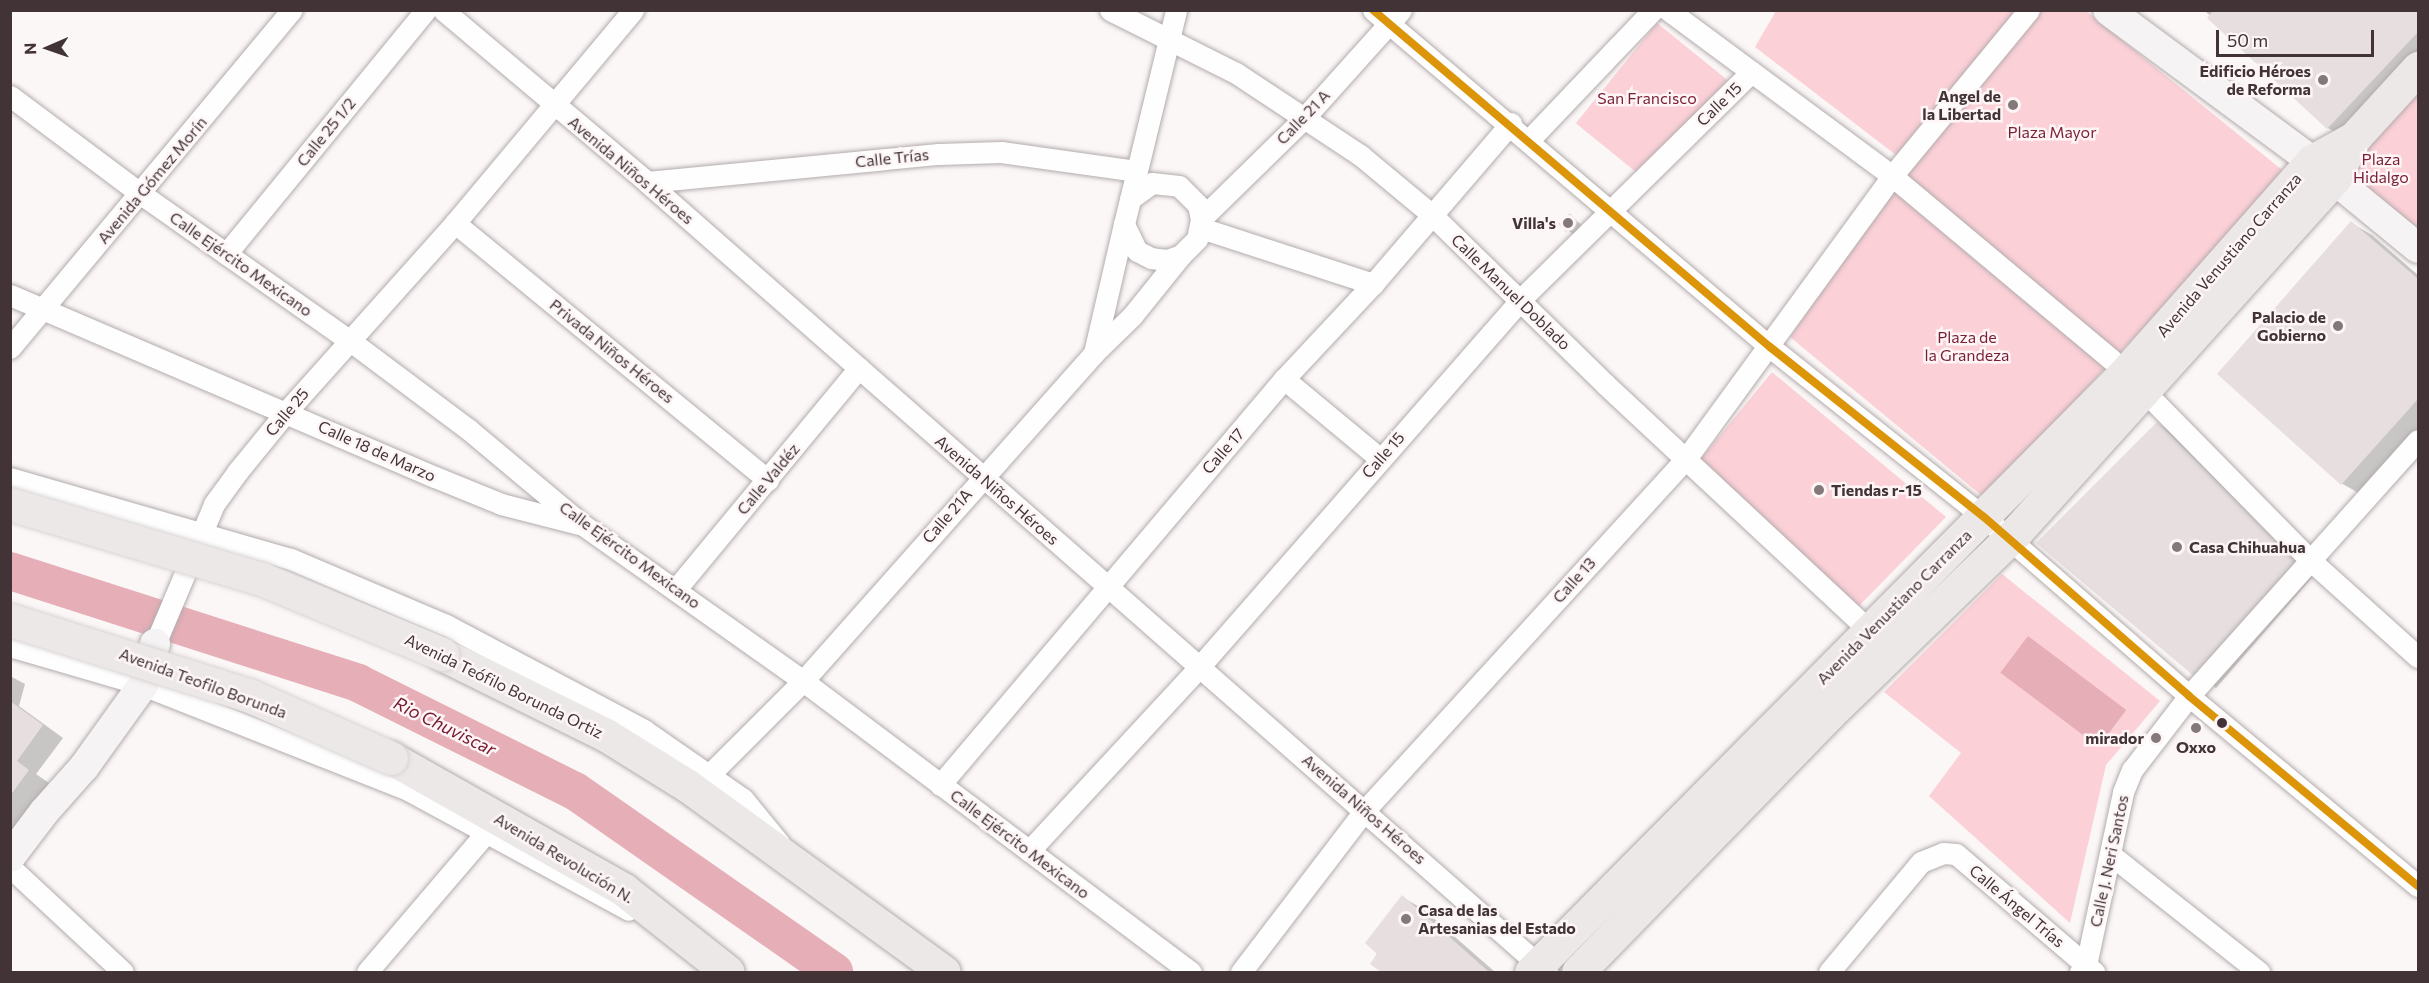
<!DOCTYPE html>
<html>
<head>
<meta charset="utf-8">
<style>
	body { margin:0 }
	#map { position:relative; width:2429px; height:983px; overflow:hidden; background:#fbf7f7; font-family:Commissioner,sans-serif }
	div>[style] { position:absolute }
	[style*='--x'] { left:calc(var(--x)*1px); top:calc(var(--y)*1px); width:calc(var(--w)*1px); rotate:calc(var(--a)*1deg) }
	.green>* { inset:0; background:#fbd0d7; transform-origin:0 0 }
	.water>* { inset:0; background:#e6aeb7; transform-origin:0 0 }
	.shadow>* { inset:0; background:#0003; transform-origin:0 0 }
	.river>* { height:38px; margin:-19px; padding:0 19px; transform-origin:19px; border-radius:19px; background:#e6aeb7 }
	.building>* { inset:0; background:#e7dfdf; transform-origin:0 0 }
	.roads { filter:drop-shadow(0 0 2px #b3abac) drop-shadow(0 0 2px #b3abac) }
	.street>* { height:21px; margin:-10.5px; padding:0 10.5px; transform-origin:10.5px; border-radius:10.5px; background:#fefefe }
	.secondary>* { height:30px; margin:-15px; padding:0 15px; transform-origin:15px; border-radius:15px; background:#f5f3f3 }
	.primary>* { height:33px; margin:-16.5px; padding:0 16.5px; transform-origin:16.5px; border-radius:16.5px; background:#ede8e8 }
	.bridges { filter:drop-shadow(0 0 2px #d8d3d4) drop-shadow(0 0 2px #d8d3d4) }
	.primary-bridge>* { height:33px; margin:-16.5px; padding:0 16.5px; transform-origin:16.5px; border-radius:16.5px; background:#ede8e8 }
	.bus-1>* { height:8px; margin:-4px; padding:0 4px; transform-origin:4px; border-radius:4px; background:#dc9508 }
	.dots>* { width:16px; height:16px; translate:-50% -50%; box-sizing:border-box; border:3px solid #fdf5f6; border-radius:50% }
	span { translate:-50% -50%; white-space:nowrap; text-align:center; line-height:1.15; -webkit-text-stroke:5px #fdf5f6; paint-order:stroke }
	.poi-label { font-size:16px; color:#423436; font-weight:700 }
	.right { translate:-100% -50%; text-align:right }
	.left { translate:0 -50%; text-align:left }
	.park-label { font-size:16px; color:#7a1e36 }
	.street-label { font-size:16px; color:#423436 }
	.water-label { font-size:18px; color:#751932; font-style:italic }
	.frame { position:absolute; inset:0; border:12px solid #423436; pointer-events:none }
	.north { position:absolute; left:18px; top:18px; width:60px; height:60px; -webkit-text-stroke:4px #fdf5f6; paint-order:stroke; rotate:268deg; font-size:16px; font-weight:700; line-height:24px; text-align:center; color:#423436 }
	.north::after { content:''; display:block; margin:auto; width:21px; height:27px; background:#423436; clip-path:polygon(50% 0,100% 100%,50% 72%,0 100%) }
	.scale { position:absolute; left:2216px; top:30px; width:158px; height:27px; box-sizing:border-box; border:3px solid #423436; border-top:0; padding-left:8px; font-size:18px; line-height:21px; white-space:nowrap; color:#423436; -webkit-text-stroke:4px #fdf5f6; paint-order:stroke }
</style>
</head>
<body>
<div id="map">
	<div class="green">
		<div style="clip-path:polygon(1776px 11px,2086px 11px,2292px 178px,2112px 360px,1987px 500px,1790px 337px,1909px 165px,1755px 47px)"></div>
		<div style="left:1657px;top:23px;width:91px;height:129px;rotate:39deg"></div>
		<div style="clip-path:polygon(2418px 68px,2418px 248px,2334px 179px)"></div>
		<div style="clip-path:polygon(1772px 372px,1946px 517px,1857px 608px,1700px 460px)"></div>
		<div style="clip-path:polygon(2002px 574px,2160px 701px,2106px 765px,2070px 923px,1929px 796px,1961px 753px,1884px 692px)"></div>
	</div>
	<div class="water">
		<div style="left:2028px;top:636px;width:123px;height:46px;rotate:37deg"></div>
	</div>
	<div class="shadow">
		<div style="clip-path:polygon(2204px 10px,2418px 10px,2418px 65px,2348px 140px,2328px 128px)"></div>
		<div style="left:1570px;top:215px;width:16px;height:13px;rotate:40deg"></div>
		<div style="clip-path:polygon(2351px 223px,2372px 235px,2418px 275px,2418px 433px,2362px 495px,2341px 483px)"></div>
		<div style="clip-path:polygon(2157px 423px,2178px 435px,2316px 573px,2216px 688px,2196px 676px)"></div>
		<div style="clip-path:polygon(10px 676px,25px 684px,19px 706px,63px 738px,36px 774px,49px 783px,10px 836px)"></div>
		<div style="clip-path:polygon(1402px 897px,1423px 909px,1495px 972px,1383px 972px,1372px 964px)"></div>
	</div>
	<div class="river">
		<div style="--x:10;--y:571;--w:366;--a:17.8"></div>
		<div style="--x:358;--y:683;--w:242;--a:26.5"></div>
		<div style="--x:575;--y:791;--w:316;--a:34.9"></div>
	</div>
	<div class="building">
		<div style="clip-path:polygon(2214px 10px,2418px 10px,2418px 32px,2327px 129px,2207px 18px)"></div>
		<div style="left:1570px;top:213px;width:12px;height:16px;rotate:48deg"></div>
		<div style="clip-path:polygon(2351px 221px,2418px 279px,2418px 399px,2341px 485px,2217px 374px)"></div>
		<div style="clip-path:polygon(2157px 422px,2297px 560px,2195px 677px,2036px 543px)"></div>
		<div style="clip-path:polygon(10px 701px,43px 725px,17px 761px,29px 770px,10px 796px)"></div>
		<div style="clip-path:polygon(1402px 895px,1489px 972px,1381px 972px,1370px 964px,1377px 954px,1365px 943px)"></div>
	</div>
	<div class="roads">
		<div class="street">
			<div style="--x:443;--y:10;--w:267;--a:40.1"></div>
			<div style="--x:647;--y:182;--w:1198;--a:41.28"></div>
			<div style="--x:1110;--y:10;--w:141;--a:26.6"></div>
			<div style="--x:1236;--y:73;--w:149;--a:33.5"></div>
			<div style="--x:1360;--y:155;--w:92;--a:39.7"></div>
			<div style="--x:1431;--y:214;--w:243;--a:44.3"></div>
			<div style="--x:1605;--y:384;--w:364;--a:43"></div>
			<div style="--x:1373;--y:10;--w:521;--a:40.33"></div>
			<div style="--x:1770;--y:347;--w:273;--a:38.5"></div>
			<div style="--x:1984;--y:517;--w:272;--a:41.1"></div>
			<div style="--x:2189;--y:696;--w:298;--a:39.7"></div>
			<div style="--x:1668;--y:10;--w:279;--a:36.5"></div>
			<div style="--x:1892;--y:176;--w:287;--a:39.9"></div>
			<div style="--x:10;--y:96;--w:164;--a:36.8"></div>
			<div style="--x:141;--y:194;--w:254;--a:35.1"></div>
			<div style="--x:349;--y:340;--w:149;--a:36.8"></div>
			<div style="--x:468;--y:429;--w:150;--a:39.9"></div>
			<div style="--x:583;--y:525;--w:270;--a:35.3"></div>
			<div style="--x:803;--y:681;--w:485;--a:36.9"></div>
			<div style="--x:1529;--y:140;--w:180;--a:-46.4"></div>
			<div style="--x:647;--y:182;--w:293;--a:-5.5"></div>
			<div style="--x:939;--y:154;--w:62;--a:-1.8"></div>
			<div style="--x:1001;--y:152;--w:136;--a:8"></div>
			<div style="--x:1130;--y:199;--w:27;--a:-36"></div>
			<div style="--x:1152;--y:183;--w:27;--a:6"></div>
			<div style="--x:1179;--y:186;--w:27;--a:45"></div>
			<div style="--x:1198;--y:205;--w:14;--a:78"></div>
			<div style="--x:1201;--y:219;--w:20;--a:101"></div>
			<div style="--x:1197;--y:239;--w:23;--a:135"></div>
			<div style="--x:1181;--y:255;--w:15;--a:160"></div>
			<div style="--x:1167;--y:260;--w:16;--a:-173"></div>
			<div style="--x:1151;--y:258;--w:16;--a:-153"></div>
			<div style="--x:1137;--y:251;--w:30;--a:-116"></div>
			<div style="--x:1124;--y:224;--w:220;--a:-76.3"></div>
			<div style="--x:1201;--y:219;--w:147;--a:-44.4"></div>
			<div style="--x:1306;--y:116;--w:142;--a:-48.1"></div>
			<div style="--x:455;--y:223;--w:405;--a:39.4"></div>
			<div style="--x:1201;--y:228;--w:181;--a:18"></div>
			<div style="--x:226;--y:254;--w:315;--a:-50.7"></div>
			<div style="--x:10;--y:295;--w:462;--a:23.2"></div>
			<div style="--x:435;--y:477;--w:71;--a:22.2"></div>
			<div style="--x:501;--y:504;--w:81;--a:14.4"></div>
			<div style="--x:10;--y:348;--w:440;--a:-50.2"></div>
			<div style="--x:1094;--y:353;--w:132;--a:-76.9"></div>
			<div style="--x:1284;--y:379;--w:124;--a:39.7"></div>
			<div style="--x:2145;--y:392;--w:234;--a:45.5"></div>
			<div style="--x:2309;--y:559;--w:147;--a:42"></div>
			<div style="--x:10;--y:478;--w:292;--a:16.1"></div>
			<div style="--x:291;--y:559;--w:168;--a:23.1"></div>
			<div style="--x:446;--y:625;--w:224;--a:27.9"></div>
			<div style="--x:644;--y:730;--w:121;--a:34.9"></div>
			<div style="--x:743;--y:799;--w:58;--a:50.6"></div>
			<div style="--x:676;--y:589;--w:287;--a:-50.4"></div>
			<div style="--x:155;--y:644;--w:152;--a:-67.1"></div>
			<div style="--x:214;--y:504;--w:41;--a:-54"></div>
			<div style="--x:238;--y:471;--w:77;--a:-50.8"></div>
			<div style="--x:287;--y:411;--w:252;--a:-48.2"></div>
			<div style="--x:455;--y:223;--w:278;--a:-50.1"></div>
			<div style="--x:10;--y:646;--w:139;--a:16.3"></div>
			<div style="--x:143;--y:685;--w:285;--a:21.6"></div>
			<div style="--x:408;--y:790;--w:251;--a:28.5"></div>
			<div style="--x:710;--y:774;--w:132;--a:-45"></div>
			<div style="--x:803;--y:681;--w:438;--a:-48.4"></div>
			<div style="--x:1094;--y:353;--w:53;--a:-44.2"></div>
			<div style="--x:1132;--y:316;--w:78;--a:-51.2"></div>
			<div style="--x:940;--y:785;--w:532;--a:-49.73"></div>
			<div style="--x:1284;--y:379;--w:130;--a:-46.9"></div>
			<div style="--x:1373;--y:284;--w:212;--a:-49.4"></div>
			<div style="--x:1029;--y:851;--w:253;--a:-47.2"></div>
			<div style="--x:1201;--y:665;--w:485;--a:-48.8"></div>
			<div style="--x:1520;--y:300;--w:325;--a:-44.6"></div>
			<div style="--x:2111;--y:855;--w:189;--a:38.3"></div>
			<div style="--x:10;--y:867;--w:154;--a:42.9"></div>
			<div style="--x:367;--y:972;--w:182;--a:-49.5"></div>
			<div style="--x:1241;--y:972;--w:204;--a:-52.6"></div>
			<div style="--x:1365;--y:810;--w:474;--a:-47.6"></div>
			<div style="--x:1685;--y:460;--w:351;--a:-53.9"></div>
			<div style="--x:1892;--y:176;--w:215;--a:-50.5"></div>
			<div style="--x:1829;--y:972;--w:143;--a:-50.1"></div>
			<div style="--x:1921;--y:862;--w:24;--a:-22"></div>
			<div style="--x:1943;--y:853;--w:13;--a:4"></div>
			<div style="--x:1956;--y:854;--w:182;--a:40.5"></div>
			<div style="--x:2080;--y:972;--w:9;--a:-49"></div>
			<div style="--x:2086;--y:965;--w:177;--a:-77.9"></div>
			<div style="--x:2123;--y:792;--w:24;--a:-68"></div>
			<div style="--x:2132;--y:770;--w:93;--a:-52.4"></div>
			<div style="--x:2189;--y:696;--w:343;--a:-48.2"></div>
		</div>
		<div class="secondary">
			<div style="--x:2108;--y:10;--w:254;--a:36.5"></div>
			<div style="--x:2312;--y:161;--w:137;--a:39.4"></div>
			<div style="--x:10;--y:857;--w:56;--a:-52.9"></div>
			<div style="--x:44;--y:812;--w:60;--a:-48.4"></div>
			<div style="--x:84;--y:767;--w:101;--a:-54.3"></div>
			<div style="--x:143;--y:685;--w:43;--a:-73.7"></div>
		</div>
		<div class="primary">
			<div style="--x:442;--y:654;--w:183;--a:26.3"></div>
			<div style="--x:606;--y:735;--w:97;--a:31.9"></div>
			<div style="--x:688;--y:786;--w:316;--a:36"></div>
			<div style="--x:391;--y:758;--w:268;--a:29.5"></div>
			<div style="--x:624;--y:890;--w:132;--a:38.3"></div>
			<div style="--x:1531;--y:972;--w:844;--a:-45.24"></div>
			<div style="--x:2125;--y:373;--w:283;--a:-48.6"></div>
			<div style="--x:2312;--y:161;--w:48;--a:-28.7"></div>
			<div style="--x:1578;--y:972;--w:360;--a:-45.8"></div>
			<div style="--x:1829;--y:714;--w:262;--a:-44.2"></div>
			<div style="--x:2017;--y:531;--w:474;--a:-48"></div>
			<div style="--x:2334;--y:179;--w:46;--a:-64"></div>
			<div style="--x:2354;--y:138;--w:95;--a:-47.6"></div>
		</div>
	</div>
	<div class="bridges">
		<div class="primary-bridge">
			<div style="--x:10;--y:504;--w:263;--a:16.6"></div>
			<div style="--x:262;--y:579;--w:195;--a:22.6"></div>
			<div style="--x:10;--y:620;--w:253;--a:17.5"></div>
			<div style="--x:251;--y:696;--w:153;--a:23.9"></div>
		</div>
	</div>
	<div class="bus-1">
		<div style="--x:1373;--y:10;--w:521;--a:40.33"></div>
		<div style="--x:1770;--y:347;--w:273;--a:38.5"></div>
		<div style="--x:1984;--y:517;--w:272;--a:41.1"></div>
		<div style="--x:2189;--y:696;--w:298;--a:39.7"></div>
	</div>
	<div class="dots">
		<div style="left:2323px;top:80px;background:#83787a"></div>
		<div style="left:2013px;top:105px;background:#83787a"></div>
		<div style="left:1568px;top:223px;background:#83787a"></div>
		<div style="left:2338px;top:326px;background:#83787a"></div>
		<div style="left:1819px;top:490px;background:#83787a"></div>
		<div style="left:2177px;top:547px;background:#83787a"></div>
		<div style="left:2222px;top:723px;background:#423436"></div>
		<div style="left:2196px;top:728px;background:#83787a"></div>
		<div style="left:2156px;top:738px;background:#83787a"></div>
		<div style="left:1406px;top:919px;background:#83787a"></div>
	</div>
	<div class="poi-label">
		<span class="right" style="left:2311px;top:80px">Edificio Héroes<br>de Reforma</span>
		<span class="right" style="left:2001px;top:105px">Angel de<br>la Libertad</span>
		<span class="right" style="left:1556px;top:223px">Villa's</span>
		<span class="right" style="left:2326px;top:326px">Palacio de<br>Gobierno</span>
		<span class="left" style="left:1831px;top:490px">Tiendas r-15</span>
		<span class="left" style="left:2189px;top:547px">Casa Chihuahua</span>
		<span class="right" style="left:2144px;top:738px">mirador</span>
		<span style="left:2196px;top:747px">Oxxo</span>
		<span class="left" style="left:1418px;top:919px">Casa de las<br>Artesanias del Estado</span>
	</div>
	<div class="park-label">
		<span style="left:1647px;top:98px">San Francisco</span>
		<span style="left:2052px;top:132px">Plaza Mayor</span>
		<span style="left:2381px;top:168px">Plaza<br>Hidalgo</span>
		<span style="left:1967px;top:346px">Plaza de<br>la Grandeza</span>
	</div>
	<div class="street-label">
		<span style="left:1719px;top:104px;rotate:-44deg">Calle 15</span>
		<span style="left:1303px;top:117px;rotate:-46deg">Calle 21 A</span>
		<span style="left:326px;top:132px;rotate:-51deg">Calle 25 1/2</span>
		<span style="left:892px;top:158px;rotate:-6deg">Calle Trías</span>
		<span style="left:631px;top:170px;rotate:40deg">Avenida Niños Héroes</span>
		<span style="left:152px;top:180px;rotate:-50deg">Avenida Gómez Morín</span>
		<span style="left:2229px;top:255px;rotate:-49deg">Avenida Venustiano Carranza</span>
		<span style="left:241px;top:264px;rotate:35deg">Calle Ejército Mexicano</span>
		<span style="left:1511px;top:292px;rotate:44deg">Calle Manuel Doblado</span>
		<span style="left:612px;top:351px;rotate:39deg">Privada Niños Héroes</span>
		<span style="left:287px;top:412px;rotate:-50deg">Calle 25</span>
		<span style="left:377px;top:451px;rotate:24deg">Calle 18 de Marzo</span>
		<span style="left:1223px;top:451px;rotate:-49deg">Calle 17</span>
		<span style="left:1383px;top:455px;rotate:-49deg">Calle 15</span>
		<span style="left:768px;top:479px;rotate:-50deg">Calle Valdéz</span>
		<span style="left:997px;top:490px;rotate:41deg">Avenida Niños Héroes</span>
		<span style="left:947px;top:516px;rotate:-49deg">Calle 21A</span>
		<span style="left:630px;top:555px;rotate:36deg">Calle Ejército Mexicano</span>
		<span style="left:1574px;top:580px;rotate:-48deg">Calle 13</span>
		<span style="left:1894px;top:607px;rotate:-45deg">Avenida Venustiano Carranza</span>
		<span style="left:203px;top:683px;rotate:20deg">Avenida Teofilo Borunda</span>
		<span style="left:504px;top:686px;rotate:26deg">Avenida Teófilo Borunda Ortiz</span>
		<span style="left:1364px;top:809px;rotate:41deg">Avenida Niños Héroes</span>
		<span style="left:1020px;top:844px;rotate:37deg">Calle Ejército Mexicano</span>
		<span style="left:564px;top:858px;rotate:31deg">Avenida Revolución N.</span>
		<span style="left:2109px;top:861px;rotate:-78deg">Calle J. Neri Santos</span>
		<span style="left:2017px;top:906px;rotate:40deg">Calle Ángel Trías</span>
	</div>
	<div class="water-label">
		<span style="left:445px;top:726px;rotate:26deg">Rio Chuviscar</span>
	</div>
	<div class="frame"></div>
	<div class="north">N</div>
	<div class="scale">50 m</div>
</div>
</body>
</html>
